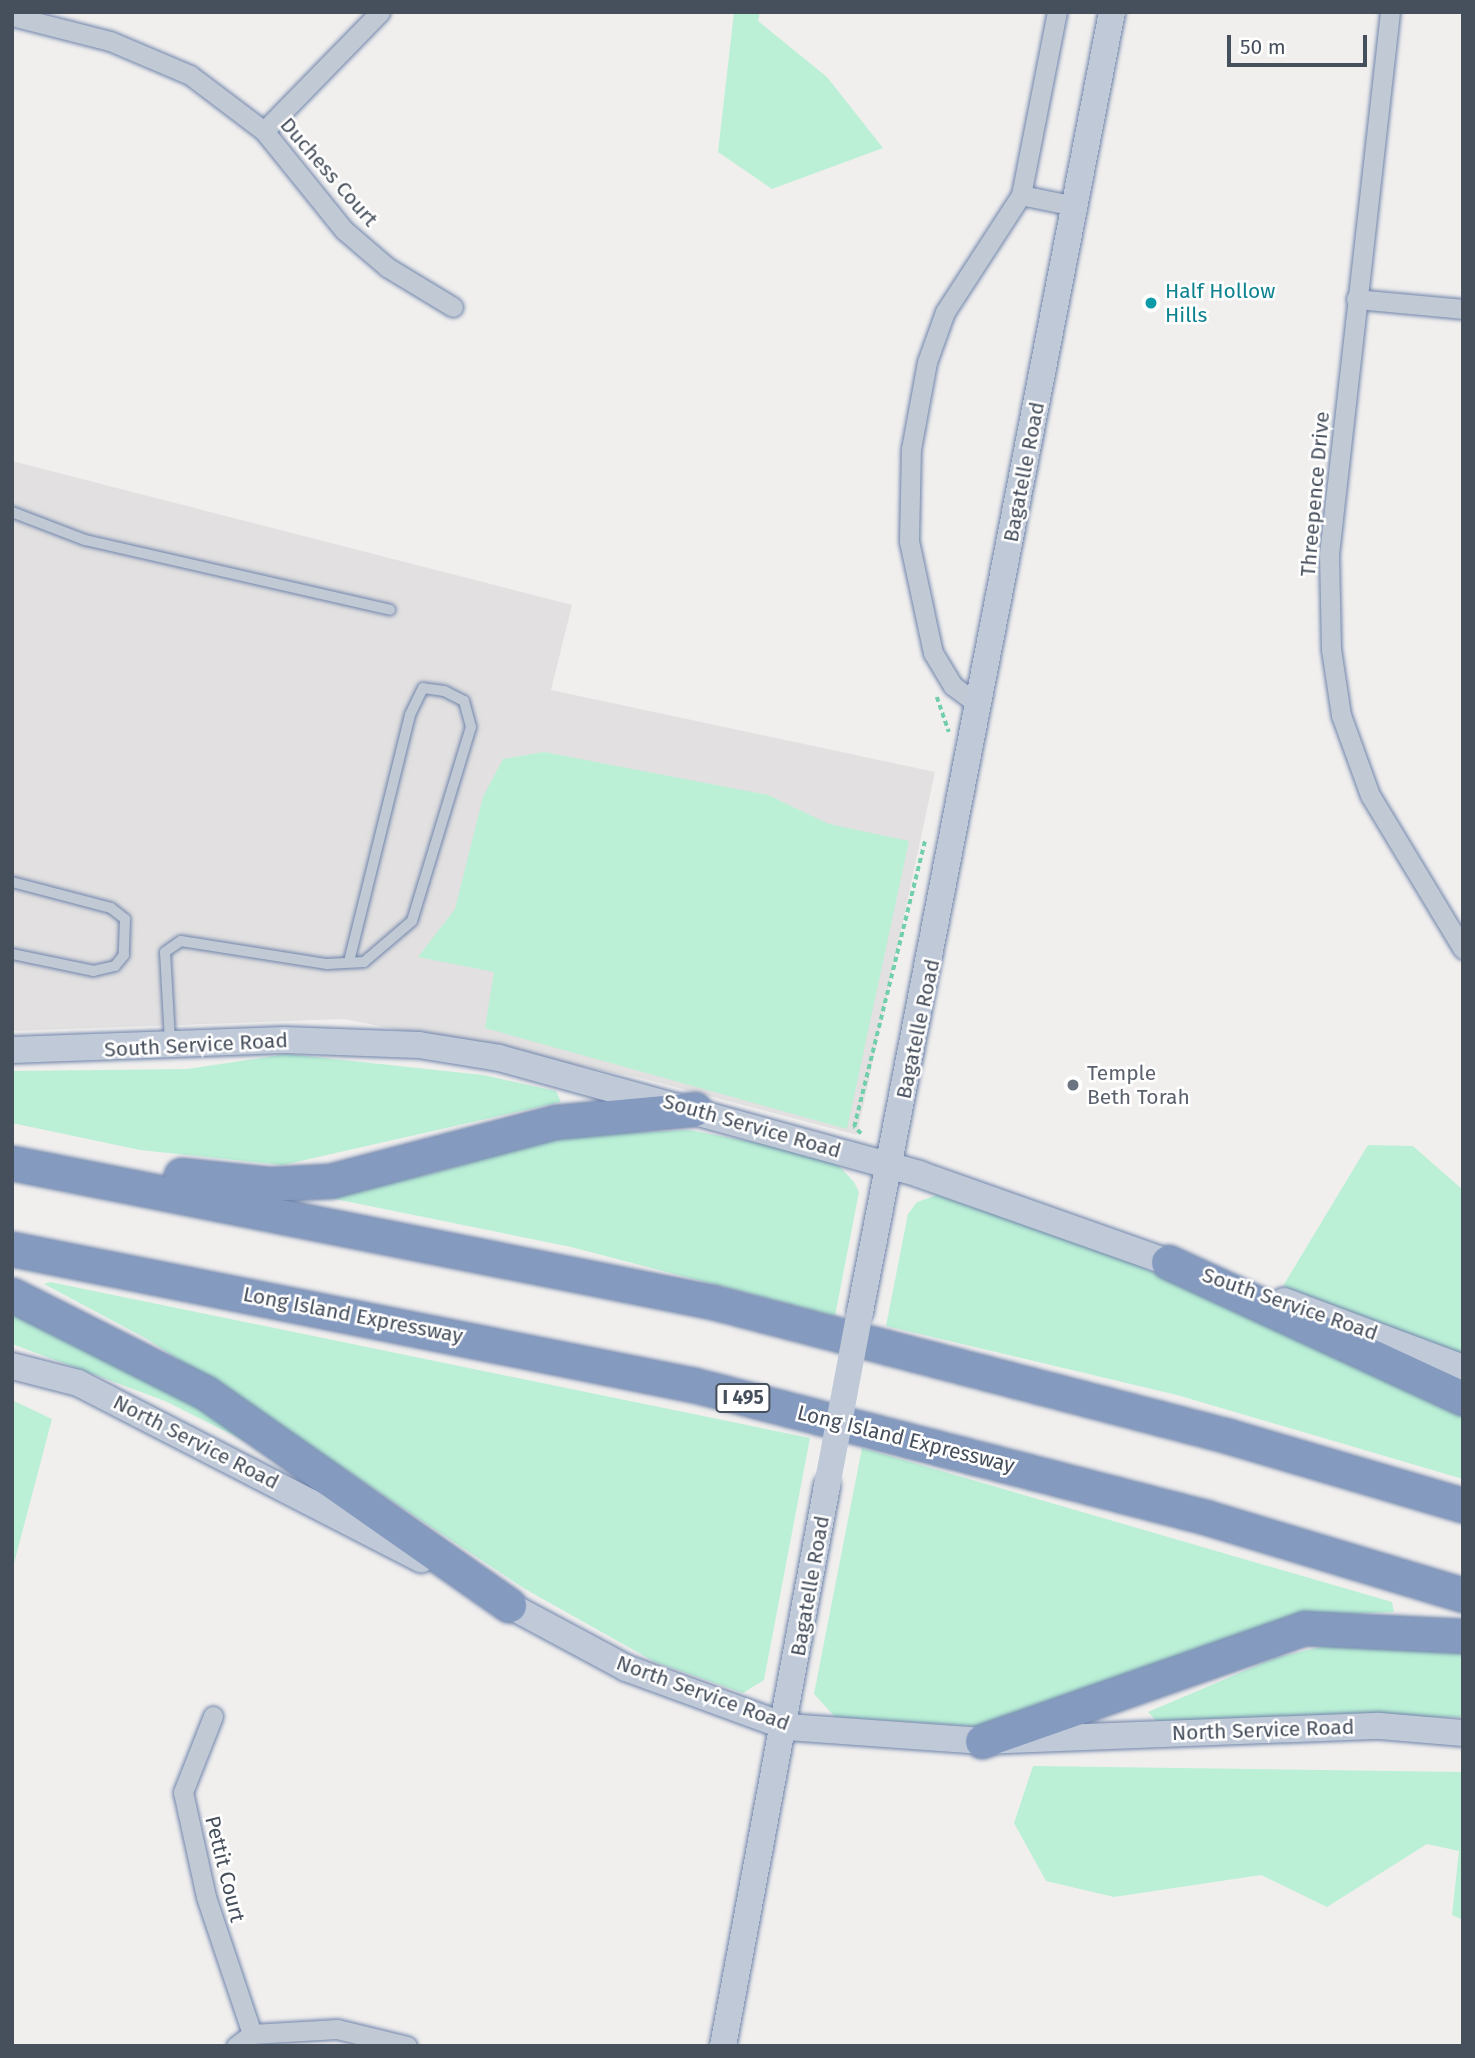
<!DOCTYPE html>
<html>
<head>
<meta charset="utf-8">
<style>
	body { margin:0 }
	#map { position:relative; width:1475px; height:2058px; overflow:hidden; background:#f1efee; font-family:"Fira Sans",sans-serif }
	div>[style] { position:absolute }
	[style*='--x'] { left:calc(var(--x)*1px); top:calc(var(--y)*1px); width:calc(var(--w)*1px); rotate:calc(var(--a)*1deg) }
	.education>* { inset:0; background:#e2e0e0 }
	.green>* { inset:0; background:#bbf0d6 }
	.path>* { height:3.5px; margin-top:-1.75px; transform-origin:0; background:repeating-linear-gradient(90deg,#72cfac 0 5px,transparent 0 8.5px) }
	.roads { filter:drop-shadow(0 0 2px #7085ab) drop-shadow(0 0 2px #7085ab) }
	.lane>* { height:10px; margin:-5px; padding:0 5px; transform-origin:5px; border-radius:5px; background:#c1c9d4 }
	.street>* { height:19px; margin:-9.5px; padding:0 9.5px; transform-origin:9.5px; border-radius:9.5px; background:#c1c9d4 }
	.secondary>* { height:26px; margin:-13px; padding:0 13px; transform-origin:13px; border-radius:13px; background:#c0c9d8 }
	.highway>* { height:33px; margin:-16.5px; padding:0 16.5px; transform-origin:16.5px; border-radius:16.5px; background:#849abf }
	.secondary-bridge>* { height:26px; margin:-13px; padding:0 13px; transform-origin:13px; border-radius:13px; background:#c0c9d8 }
	.dots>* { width:19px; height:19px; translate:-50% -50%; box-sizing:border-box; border:4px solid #fff; border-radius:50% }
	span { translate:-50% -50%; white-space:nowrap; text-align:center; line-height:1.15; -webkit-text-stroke:5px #fff; paint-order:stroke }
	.shield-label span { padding:2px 5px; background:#fff; border:2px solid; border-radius:5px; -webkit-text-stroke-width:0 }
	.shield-label { font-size:19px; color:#464f5c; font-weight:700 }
	.street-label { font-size:21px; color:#464f5c }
	.culture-label { font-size:21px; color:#0d838f }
	.left { translate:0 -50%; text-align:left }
	.worship-label { font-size:21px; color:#5b616d }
	.frame { position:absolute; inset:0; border:14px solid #464f5c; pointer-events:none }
	.scale { position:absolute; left:1227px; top:35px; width:140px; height:32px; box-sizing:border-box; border:4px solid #464f5c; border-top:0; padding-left:9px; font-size:21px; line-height:24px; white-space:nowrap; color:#464f5c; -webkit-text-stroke:5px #fff; paint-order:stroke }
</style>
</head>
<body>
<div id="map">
	<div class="education">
		<div style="clip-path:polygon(12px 461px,572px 605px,551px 690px,935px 772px,857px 1135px,641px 1078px,344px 1019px,12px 1031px)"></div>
	</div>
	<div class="green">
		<div style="clip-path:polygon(734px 12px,760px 12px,758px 21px,827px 77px,883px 148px,772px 189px,718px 152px)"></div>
		<div style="clip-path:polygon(544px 752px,768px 795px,829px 824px,909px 841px,847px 1129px,485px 1028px,494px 972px,418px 957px,455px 909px,483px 797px,503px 759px)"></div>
		<div style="clip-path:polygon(287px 1054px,483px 1075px,556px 1091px,561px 1102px,283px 1165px,140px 1150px,12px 1123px,12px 1071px,187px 1069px)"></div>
		<div style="clip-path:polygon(689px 1130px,804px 1152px,839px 1166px,854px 1182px,859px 1192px,835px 1316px,571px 1247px,320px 1196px,433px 1173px,563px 1135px)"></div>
		<div style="clip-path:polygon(1368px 1145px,1413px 1146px,1463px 1190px,1463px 1354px,1283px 1286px)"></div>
		<div style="clip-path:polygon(937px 1195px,1108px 1252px,1463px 1411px,1463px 1479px,1177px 1395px,886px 1326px,908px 1214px,917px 1202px)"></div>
		<div style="clip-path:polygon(50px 1282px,810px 1438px,764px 1680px,743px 1693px,655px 1662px,525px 1589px,147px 1339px,44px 1284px)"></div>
		<div style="clip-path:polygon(12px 1308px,88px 1337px,292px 1465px,165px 1401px,12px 1344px)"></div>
		<div style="clip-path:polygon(12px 1400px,52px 1419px,12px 1571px)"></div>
		<div style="clip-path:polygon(862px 1448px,1392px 1602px,1394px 1612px,1347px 1614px,998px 1728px,835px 1717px,814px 1694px)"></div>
		<div style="clip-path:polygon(1349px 1640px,1463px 1644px,1463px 1717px,1157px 1722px,1148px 1712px,1275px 1658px)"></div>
		<div style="clip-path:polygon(1033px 1766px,1463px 1772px,1463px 1920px,1452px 1915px,1459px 1851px,1427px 1844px,1327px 1907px,1261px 1875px,1114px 1897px,1046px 1881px,1014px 1823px)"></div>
	</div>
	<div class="path">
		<div style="--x:937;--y:697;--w:37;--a:71"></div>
		<div style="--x:861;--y:1134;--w:10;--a:-135"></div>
		<div style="--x:854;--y:1127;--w:295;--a:-76.1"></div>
	</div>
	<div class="roads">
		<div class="lane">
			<div style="--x:12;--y:512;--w:78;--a:21"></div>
			<div style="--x:85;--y:540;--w:313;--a:12.9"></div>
			<div style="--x:12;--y:882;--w:102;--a:14.7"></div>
			<div style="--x:111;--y:908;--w:18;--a:38"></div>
			<div style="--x:125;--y:919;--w:36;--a:92"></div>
			<div style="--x:124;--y:955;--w:14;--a:129"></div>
			<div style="--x:115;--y:966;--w:22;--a:167"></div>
			<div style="--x:94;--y:971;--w:84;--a:-168.3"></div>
			<div style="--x:170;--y:1041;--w:89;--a:-93.2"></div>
			<div style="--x:165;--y:952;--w:19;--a:-35"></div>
			<div style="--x:181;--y:941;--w:148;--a:9"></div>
			<div style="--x:327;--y:964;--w:37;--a:-3"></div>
			<div style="--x:364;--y:962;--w:63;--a:-40.5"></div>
			<div style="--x:412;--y:921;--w:203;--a:-73.1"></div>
			<div style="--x:471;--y:727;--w:27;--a:-105"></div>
			<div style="--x:464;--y:701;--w:22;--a:-153"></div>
			<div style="--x:444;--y:691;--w:21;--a:-172"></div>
			<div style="--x:423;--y:688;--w:30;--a:116"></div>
			<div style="--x:410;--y:715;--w:254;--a:103.9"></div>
		</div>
		<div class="street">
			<div style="--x:1390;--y:12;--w:545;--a:96.42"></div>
			<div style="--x:1329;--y:554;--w:95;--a:88.8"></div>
			<div style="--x:1331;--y:649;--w:67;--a:81.4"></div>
			<div style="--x:1341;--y:715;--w:85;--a:70.1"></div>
			<div style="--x:1370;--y:795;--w:180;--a:58.9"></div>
			<div style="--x:12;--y:16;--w:101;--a:14.3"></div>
			<div style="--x:110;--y:41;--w:87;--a:23"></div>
			<div style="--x:190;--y:75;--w:93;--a:37.1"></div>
			<div style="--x:264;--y:131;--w:127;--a:51.1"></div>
			<div style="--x:344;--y:230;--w:57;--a:40.7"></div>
			<div style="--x:387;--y:267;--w:77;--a:31.2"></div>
			<div style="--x:264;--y:131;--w:166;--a:-45.7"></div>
			<div style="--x:1021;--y:195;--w:55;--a:11.5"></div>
			<div style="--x:1356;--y:299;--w:107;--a:5.3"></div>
			<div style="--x:980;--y:706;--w:34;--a:-143"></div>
			<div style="--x:953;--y:686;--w:39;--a:-121"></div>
			<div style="--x:933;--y:653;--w:115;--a:-102.1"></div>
			<div style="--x:909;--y:541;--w:92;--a:-88.8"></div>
			<div style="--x:911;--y:449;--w:88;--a:-79.6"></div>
			<div style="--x:927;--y:362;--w:53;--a:-70.2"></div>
			<div style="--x:945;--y:312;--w:140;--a:-57"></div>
			<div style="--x:1021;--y:195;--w:187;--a:-78.9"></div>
			<div style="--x:213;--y:1716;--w:82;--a:111.5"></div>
			<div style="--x:183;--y:1792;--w:107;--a:77.6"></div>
			<div style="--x:206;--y:1897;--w:145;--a:71.4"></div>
			<div style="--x:236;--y:2046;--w:20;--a:-37"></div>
			<div style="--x:252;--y:2034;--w:85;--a:-3.4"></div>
			<div style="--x:337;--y:2029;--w:72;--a:13.7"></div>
		</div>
		<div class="secondary">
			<div style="--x:12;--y:1050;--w:272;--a:-2.1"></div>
			<div style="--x:284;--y:1040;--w:135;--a:2.1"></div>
			<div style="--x:419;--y:1045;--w:81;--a:9.2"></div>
			<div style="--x:499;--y:1058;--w:436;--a:15.4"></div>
			<div style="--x:919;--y:1174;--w:282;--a:19.5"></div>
			<div style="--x:1284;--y:1301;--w:191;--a:20.5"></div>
			<div style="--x:860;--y:1312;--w:1324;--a:-79.03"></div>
			<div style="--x:12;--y:1366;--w:68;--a:14.4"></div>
			<div style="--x:78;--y:1383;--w:386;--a:27.2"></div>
			<div style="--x:492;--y:1596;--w:152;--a:28.2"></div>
			<div style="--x:626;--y:1668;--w:171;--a:20.1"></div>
			<div style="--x:787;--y:1727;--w:196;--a:4.1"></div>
			<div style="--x:982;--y:1741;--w:398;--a:-2.2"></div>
			<div style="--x:1380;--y:1726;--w:83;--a:4.8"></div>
			<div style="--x:723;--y:2046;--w:570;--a:-79.48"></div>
		</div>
		<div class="highway">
			<div style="--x:12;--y:1163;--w:715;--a:11.22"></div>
			<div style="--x:713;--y:1302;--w:532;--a:14.58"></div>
			<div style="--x:1228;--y:1436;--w:245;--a:16.4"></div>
			<div style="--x:181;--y:1175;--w:88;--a:5.8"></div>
			<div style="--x:269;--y:1184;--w:61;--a:-2.8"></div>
			<div style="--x:330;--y:1181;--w:233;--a:-14.7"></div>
			<div style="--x:555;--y:1122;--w:140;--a:-5.3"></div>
			<div style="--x:12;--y:1249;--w:695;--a:11.28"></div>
			<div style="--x:694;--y:1385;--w:528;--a:14.48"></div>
			<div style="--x:1205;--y:1517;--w:270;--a:16.8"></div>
			<div style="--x:1168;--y:1262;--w:325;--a:24.8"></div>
			<div style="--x:12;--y:1295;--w:217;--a:26.8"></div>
			<div style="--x:206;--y:1393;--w:370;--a:35"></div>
			<div style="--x:982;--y:1741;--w:342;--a:-19.3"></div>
			<div style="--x:1305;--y:1628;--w:158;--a:2.9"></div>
		</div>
	</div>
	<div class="secondary-bridge">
		<div style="--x:827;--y:1486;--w:177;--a:-79.3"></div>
	</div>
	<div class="dots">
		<div style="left:1151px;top:303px;background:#0f9aa8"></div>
		<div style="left:1073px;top:1085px;background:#6b7280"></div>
	</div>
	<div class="shield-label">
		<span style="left:743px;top:1398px">I 495</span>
	</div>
	<div class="street-label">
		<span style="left:329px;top:172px;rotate:49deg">Duchess Court</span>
		<span style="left:1024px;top:472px;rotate:-79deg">Bagatelle Road</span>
		<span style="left:1315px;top:494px;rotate:-85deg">Threepence Drive</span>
		<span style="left:918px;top:1029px;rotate:-78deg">Bagatelle Road</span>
		<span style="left:196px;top:1045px;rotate:-3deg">South Service Road</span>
		<span style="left:752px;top:1126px;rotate:16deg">South Service Road</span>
		<span style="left:1290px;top:1304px;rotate:19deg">South Service Road</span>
		<span style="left:353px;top:1315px;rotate:11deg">Long Island Expressway</span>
		<span style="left:906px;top:1439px;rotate:14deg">Long Island Expressway</span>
		<span style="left:196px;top:1442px;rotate:27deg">North Service Road</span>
		<span style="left:810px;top:1586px;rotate:-80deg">Bagatelle Road</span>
		<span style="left:703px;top:1693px;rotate:20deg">North Service Road</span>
		<span style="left:1263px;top:1730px;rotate:-2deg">North Service Road</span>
		<span style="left:225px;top:1869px;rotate:76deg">Pettit Court</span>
	</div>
	<div class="culture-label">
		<span class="left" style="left:1165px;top:303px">Half Hollow<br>Hills</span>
	</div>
	<div class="worship-label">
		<span class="left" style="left:1087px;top:1085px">Temple<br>Beth Torah</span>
	</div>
	<div class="frame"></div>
	<div class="scale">50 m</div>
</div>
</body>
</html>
